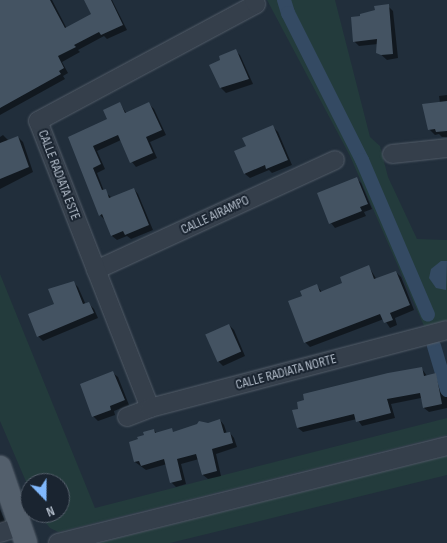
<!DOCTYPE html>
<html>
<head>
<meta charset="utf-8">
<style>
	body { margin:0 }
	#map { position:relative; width:447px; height:543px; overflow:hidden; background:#212e3b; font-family:"Sofia Sans Condensed",sans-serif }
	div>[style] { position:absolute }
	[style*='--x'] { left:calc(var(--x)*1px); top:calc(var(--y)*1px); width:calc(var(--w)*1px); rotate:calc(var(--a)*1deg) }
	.green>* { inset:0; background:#233b3c }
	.water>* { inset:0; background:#344a63 }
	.shadow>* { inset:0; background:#0007 }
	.canal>* { height:14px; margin:-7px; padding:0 7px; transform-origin:7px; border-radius:7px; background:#344a63 }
	.building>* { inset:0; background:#445362; transform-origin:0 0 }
	.roads { filter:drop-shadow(0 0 1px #535d69) drop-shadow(0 0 1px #535d69) }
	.minor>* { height:18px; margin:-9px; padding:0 9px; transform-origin:9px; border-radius:9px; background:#353f4b }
	.major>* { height:22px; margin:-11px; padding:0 11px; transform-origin:11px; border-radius:11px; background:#535f6c }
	span { translate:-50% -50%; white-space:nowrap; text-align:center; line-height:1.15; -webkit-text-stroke:4px #1a2430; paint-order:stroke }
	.street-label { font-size:14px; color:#b0bac7 }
	.north { position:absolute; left:20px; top:473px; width:50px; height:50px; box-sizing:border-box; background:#1a2430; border:1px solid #56606c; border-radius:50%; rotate:158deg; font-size:14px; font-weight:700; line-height:20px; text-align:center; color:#b0bac7 }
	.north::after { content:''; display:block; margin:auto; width:18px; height:22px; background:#80b8fc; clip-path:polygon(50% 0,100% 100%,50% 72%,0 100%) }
</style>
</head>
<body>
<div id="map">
	<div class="green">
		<div style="clip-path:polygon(267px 0,335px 0,370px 137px,380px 146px,388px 177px,417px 239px,447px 240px,447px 320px,424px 326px,350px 156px)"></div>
		<div style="clip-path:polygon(0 274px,95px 508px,447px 418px,447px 435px,58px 532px,50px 528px,38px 513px,60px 513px,60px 483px,30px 483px,30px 491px,0 421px)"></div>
		<div style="clip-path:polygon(447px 456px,447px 475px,170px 543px,99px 543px)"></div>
	</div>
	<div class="water">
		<div style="clip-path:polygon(441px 261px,447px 261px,446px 290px,436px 288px,429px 278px,431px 269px)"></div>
	</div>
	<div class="shadow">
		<div style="clip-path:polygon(0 0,52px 0,67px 29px,92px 15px,85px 0,112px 0,127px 30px,107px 39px,104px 36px,78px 50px,80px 52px,62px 62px,68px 73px,63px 76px,65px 79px,0 115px)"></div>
		<div style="clip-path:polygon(388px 6px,393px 11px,398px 58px,387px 60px,378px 52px,378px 44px,359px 46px,354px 41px,361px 17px)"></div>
		<div style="clip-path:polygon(235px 51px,240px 55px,253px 84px,226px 93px,221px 88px,222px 60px)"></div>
		<div style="clip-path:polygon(447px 95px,447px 137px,442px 137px,439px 134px,435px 135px,429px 129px,424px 105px,440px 103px,439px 96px)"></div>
		<div style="clip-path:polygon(120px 104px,127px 114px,149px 104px,154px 109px,166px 135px,150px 142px,157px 158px,136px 167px,132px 162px,121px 140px,97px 151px,105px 169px,97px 173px,104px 191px,112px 198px,134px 189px,138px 194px,153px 230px,131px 239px,127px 236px,117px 240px,112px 236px,105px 220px,100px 215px,69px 138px,109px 120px)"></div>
		<div style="clip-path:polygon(273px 127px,278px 132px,292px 165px,272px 173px,269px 170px,250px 178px,245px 174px,236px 151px,247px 146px)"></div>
		<div style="clip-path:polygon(3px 135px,9px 141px,18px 137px,23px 142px,33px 172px,0 189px,0 137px)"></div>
		<div style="clip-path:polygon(356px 178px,361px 183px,372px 209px,364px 212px,366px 216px,335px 228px,331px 223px)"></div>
		<div style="clip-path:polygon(369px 267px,377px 280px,396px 272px,401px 277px,414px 310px,395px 318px,397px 325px,390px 328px,384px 319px,310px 347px,305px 342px,304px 296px,317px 286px,322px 292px,344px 283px)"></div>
		<div style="clip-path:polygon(73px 282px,78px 287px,86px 305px,89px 304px,94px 309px,98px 318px,43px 341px,38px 336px,56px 304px)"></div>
		<div style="clip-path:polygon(229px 325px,234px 330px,245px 356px,223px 366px,218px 361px)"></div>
		<div style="clip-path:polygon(422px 369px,427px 376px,447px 372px,447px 408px,429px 412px,424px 408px,421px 398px,391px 404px,395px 418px,362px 426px,357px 419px,303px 432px,298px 428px)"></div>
		<div style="clip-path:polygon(113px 373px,118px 377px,129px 405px,114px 411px,115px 415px,98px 421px,93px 416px)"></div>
		<div style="clip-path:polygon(220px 420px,224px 425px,227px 434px,230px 433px,234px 438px,237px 447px,216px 454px,221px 476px,208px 479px,203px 475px,199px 459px,181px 464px,186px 484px,176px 487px,171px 482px,167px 464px,146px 470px,135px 462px,140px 440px,154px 430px,157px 434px,171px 430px,174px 433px)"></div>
		<div style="clip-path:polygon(0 509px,6px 524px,0 527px)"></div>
	</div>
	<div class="canal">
		<div style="--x:284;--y:0;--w:14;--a:73"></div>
		<div style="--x:288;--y:13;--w:165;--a:63.3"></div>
		<div style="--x:362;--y:160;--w:168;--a:66.9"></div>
		<div style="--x:434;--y:346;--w:46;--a:73.5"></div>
	</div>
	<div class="building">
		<div style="clip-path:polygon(0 0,50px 0,65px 28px,91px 14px,84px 0,111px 0,123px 25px,101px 35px,99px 32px,74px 45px,76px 47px,58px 56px,64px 68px,59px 71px,61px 74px,0 108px)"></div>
		<div style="clip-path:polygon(389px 4px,393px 54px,381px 55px,376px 53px,377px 39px,353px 42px,351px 17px,360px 16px,360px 14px,375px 10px,374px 6px)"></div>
		<div style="clip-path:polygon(236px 49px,249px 79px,220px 88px,209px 65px,220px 60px,219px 56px)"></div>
		<div style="clip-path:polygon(447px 101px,447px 131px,436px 132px,435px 129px,428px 130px,422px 104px)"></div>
		<div style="clip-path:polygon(120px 102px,125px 113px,149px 102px,162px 130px,146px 137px,153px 153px,130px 163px,118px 135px,93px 146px,101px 164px,93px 168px,102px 190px,106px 189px,109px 198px,134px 188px,149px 225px,125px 235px,123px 231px,111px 236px,102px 214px,99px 216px,68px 137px,107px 119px,103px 110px)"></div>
		<div style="clip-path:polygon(273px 125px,288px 160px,266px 169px,265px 165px,244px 174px,234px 151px,246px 146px,242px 138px)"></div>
		<div style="clip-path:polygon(18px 136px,29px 167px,0 179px,0 143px)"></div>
		<div style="clip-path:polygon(357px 177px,368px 204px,360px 207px,362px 211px,329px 224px,317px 193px)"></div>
		<div style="clip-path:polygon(369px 265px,374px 279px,396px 271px,410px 305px,390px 313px,393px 320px,384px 323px,380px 314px,304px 343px,288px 301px,302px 296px,300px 291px,317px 284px,320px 292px,342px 283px,340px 277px)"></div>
		<div style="clip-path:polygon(74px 281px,83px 304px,89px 302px,94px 313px,37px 337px,28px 314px,54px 304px,48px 289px)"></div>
		<div style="left:229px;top:324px;width:30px;height:26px;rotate:66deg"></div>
		<div style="clip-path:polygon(422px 367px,424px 376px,436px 373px,442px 404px,423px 408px,420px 393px,387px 399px,391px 413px,356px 422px,354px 414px,297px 428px,292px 410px,298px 409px,297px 402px,304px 400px,303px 394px,388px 373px)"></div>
		<div style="clip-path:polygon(113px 371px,125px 400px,110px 406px,111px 410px,92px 417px,80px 384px)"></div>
		<div style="clip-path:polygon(220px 419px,224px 433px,230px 432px,233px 443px,212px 449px,217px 471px,202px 475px,196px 454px,177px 459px,182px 480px,170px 483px,164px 459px,141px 466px,139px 461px,134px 462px,129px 442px,138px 439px,137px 437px,144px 435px,143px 432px,154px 429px,155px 433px,172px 428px,173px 432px,197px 424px,199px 421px,208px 423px)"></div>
	</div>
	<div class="roads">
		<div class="minor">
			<div style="--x:392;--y:154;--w:55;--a:-6.2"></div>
			<div style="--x:96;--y:270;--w:263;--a:-24.7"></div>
			<div style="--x:150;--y:408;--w:308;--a:-111.3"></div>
			<div style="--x:38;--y:121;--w:247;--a:-28.2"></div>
			<div style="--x:256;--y:4;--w:4;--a:-117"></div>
			<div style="--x:127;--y:417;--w:25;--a:-21"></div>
			<div style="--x:150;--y:408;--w:307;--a:-14.7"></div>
			<div style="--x:0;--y:533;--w:23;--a:-18"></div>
			<div style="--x:58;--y:543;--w:401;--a:-14"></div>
		</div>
		<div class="major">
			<div style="--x:0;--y:467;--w:80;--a:71.1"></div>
		</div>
	</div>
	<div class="street-label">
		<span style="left:59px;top:175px;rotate:69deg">CALLE RADIATA ESTE</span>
		<span style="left:215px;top:215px;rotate:-25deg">CALLE AIRAMPO</span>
		<span style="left:286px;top:372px;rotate:-15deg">CALLE RADIATA NORTE</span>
	</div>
	<div class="north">N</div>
</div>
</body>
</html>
